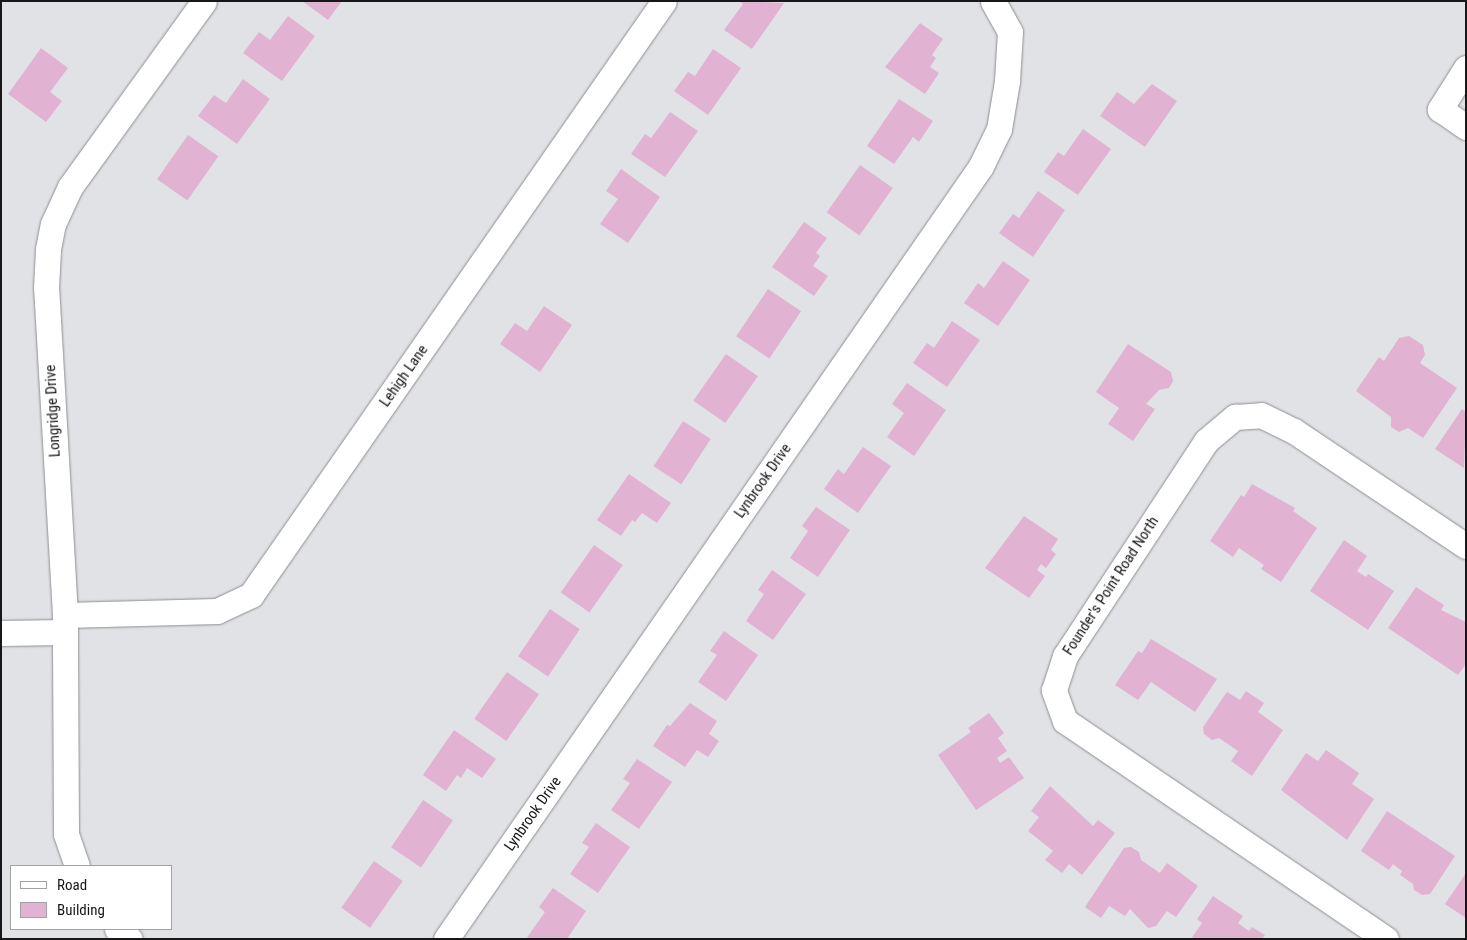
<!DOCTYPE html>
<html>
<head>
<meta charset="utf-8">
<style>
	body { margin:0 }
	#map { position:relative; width:1467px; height:940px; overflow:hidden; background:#e0e2e5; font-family:"Roboto Condensed",sans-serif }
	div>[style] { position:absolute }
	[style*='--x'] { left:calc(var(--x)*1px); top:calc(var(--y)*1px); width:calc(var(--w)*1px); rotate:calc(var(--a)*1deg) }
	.building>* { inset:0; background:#e2b2d3; transform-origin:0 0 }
	.roads { filter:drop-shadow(0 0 1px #8d8f92) drop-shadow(0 0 1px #8d8f92) }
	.minor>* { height:25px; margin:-12.5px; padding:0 12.5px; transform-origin:12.5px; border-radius:12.5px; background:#fff }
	span { translate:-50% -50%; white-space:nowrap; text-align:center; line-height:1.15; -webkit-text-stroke:4px #fff; paint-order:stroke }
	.street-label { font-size:15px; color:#171719 }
	.frame { position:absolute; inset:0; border:2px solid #171719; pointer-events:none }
	.legend { position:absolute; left:10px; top:865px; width:162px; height:65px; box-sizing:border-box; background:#fff; border:1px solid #a2a2a3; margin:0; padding:6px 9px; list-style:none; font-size:15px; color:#171719 }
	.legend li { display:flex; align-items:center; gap:10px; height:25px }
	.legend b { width:25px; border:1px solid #a2a2a3 }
</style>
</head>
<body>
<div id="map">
	<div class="building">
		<div style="clip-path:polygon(302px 1px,342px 1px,328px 20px)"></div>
		<div style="clip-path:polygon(740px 1px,784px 3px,752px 49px,724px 30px,743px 4px)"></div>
		<div style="clip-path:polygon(288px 16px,315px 36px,282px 81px,243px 53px,259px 32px,270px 40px)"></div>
		<div style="clip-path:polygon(920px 23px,943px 39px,932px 55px,936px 58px,930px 67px,939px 73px,925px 94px,885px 67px)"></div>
		<div style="clip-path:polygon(41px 48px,68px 68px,50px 92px,62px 101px,46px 122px,8px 94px)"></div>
		<div style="clip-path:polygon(713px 49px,741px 68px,708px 115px,674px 91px,688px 72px,695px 76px)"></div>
		<div style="clip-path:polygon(243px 79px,270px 99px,237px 144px,198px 116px,214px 95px,226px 103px)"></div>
		<div style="clip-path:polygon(1152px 84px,1177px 101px,1145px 147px,1100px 116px,1117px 92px,1134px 104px)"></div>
		<div style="clip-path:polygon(899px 99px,933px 121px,919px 142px,913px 137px,894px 164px,867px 146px)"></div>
		<div style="clip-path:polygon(670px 112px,698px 131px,665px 177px,631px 154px,645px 134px,651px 138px)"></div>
		<div style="clip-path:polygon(1083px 129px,1111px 149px,1078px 195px,1044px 172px,1058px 152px,1064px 156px)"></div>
		<div style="left:188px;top:135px;width:37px;height:54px;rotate:35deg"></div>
		<div style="left:860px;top:165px;width:40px;height:58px;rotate:35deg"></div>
		<div style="clip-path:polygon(621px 169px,660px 197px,628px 243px,600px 224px,618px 199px,606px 191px)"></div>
		<div style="clip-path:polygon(1038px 191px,1065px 210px,1033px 257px,999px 233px,1013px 214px,1019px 218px)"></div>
		<div style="clip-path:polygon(804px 222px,827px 238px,816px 253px,820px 256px,813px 266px,828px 276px,814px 296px,772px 267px)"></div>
		<div style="clip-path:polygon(1003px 261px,1030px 280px,998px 326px,964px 303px,978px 283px,984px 288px)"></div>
		<div style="left:768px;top:289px;width:40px;height:57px;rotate:34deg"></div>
		<div style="clip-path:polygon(544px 306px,572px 325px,540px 372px,500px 344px,515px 323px,527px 331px)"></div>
		<div style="clip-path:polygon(952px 321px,980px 340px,947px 387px,913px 363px,927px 343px,934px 348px)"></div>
		<div style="clip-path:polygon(1409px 336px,1423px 345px,1425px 355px,1420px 363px,1457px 388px,1423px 438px,1408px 428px,1399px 432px,1391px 427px,1391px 417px,1356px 391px,1379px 357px,1384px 361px,1399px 338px)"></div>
		<div style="clip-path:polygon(1128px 344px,1171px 372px,1173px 381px,1169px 388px,1159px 390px,1146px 404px,1155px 409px,1133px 441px,1108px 424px,1119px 408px,1096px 392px)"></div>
		<div style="left:726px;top:354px;width:39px;height:57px;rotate:35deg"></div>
		<div style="clip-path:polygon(907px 383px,946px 410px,914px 456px,887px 437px,904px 413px,892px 404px)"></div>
		<div style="clip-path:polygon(1462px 409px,1466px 412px,1464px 468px,1435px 449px)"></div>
		<div style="left:683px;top:421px;width:33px;height:54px;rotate:33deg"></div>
		<div style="clip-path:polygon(863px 447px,891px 466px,858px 513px,824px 489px,838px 469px,844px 474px)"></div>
		<div style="clip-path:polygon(629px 474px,671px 503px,657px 523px,642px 513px,635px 522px,632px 520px,621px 536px,597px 520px)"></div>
		<div style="clip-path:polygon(1252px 484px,1295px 508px,1293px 511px,1317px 528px,1281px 582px,1261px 569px,1264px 565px,1239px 548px,1233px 557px,1210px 541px,1241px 495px,1244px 497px)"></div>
		<div style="clip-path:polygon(816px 507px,850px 530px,818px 577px,790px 558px,808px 531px,802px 526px)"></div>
		<div style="clip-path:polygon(1024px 516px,1058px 539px,1051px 550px,1056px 554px,1046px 568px,1041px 564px,1037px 570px,1045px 576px,1029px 598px,985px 568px)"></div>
		<div style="clip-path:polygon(1344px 540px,1367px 556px,1357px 571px,1366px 577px,1368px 574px,1394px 591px,1368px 630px,1310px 591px)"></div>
		<div style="left:594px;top:545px;width:35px;height:58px;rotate:35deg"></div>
		<div style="clip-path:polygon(772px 570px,806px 594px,773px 640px,746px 621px,764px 594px,758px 590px)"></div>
		<div style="clip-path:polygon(1416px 587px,1444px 605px,1441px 610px,1466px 622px,1466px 664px,1458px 675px,1388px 628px)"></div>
		<div style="left:550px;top:609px;width:36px;height:57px;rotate:34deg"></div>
		<div style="clip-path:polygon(724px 631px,758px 655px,726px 701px,698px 682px,717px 655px,710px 651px)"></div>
		<div style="clip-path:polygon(1151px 639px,1217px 679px,1195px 712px,1151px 682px,1138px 700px,1115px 685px,1138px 651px,1142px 653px)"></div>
		<div style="left:507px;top:672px;width:39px;height:57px;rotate:35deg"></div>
		<div style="clip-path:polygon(1246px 691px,1264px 703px,1258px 712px,1283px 730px,1252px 776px,1231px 761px,1238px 751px,1219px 738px,1212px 740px,1204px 734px,1203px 727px,1227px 692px,1240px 700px)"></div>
		<div style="clip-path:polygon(690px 703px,717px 721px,709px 734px,719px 741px,708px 757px,697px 750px,685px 767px,653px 746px,667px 725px,670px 726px)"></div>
		<div style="clip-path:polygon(989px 713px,1004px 733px,998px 738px,1007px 751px,997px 758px,1000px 763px,1009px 757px,1024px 778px,976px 810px,938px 755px,971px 732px,968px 728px)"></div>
		<div style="clip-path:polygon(454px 730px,496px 759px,482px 778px,467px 768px,461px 778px,457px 775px,446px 791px,423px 775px)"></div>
		<div style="clip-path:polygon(1326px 750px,1359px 773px,1352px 784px,1374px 799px,1347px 840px,1281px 790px,1306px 753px,1318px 761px)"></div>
		<div style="clip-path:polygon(637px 759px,672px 782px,639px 829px,611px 810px,630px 783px,623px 779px)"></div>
		<div style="clip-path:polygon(1050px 786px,1093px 826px,1098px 820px,1115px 833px,1082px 875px,1069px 864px,1062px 873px,1045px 860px,1053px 851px,1028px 831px,1039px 817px,1031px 811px)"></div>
		<div style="left:423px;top:800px;width:36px;height:57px;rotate:34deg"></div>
		<div style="clip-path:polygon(1387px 811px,1455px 856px,1430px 894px,1422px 895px,1414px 890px,1413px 884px,1400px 875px,1402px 871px,1393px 864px,1389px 870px,1361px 851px)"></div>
		<div style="clip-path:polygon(596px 823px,630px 847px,598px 893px,570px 874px,589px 847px,582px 843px)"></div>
		<div style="clip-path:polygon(1131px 847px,1139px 852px,1141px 860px,1160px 873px,1167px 863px,1198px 886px,1176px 917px,1167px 911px,1156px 926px,1148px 928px,1130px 909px,1125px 916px,1109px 906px,1101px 918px,1085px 907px,1124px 848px)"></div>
		<div style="left:374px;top:861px;width:35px;height:57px;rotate:35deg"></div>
		<div style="clip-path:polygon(1466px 873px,1466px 918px,1445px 904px)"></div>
		<div style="clip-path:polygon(553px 888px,586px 911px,567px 939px,526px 939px,545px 912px,539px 907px)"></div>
		<div style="clip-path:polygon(1213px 896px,1243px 916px,1238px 923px,1249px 931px,1252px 927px,1265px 935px,1262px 939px,1191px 939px,1202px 923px,1197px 919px)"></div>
	</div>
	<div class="roads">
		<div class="minor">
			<div style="--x:1466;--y:68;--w:49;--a:122.4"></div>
			<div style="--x:1440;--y:109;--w:32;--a:35"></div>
			<div style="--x:65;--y:615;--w:152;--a:-1.5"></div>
			<div style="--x:217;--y:611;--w:38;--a:-25"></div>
			<div style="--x:251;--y:595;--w:723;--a:-55.19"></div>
			<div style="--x:1;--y:633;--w:64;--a:-0.9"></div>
			<div style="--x:77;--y:866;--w:34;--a:-109"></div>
			<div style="--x:66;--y:834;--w:219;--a:-90.3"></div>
			<div style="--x:65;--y:615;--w:328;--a:-93.3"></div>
			<div style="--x:46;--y:288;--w:39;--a:-87"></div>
			<div style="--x:48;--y:249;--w:25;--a:-79"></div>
			<div style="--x:53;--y:224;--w:41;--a:-65.3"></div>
			<div style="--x:70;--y:187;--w:229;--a:-54.2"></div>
			<div style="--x:117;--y:929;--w:16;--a:38"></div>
			<div style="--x:446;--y:939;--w:940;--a:-55.31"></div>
			<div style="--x:981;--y:166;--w:41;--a:-64.1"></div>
			<div style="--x:999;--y:129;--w:49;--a:-80.5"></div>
			<div style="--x:1007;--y:81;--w:49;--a:-86.5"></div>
			<div style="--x:1010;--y:32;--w:35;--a:-119"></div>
			<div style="--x:1386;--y:939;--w:388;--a:-145.8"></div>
			<div style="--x:1065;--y:721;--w:33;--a:-110"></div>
			<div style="--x:1054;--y:690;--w:36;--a:-72"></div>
			<div style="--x:1065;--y:656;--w:257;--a:-56.7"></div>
			<div style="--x:1206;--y:441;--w:38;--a:-40"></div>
			<div style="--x:1235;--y:417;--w:26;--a:-4"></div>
			<div style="--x:1261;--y:415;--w:37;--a:26"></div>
			<div style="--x:1294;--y:431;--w:207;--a:33.8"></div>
		</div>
	</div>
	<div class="street-label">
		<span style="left:404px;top:376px;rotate:-55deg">Lehigh Lane</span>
		<span style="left:53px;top:411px;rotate:-93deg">Longridge Drive</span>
		<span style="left:763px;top:481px;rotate:-55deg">Lynbrook Drive</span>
		<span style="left:1111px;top:586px;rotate:-57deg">Founder's Point Road North</span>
		<span style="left:533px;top:814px;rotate:-55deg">Lynbrook Drive</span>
	</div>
	<div class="frame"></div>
	<ul class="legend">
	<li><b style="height:6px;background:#fff"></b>Road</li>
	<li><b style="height:14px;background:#e2b2d3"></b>Building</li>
	</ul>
</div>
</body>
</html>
